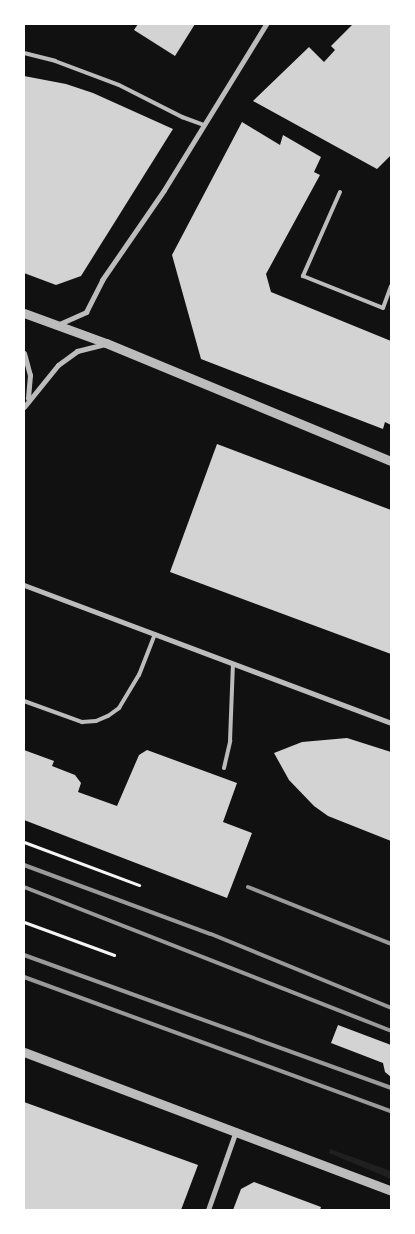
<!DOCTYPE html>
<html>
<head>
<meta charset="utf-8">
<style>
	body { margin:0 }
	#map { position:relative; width:415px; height:1234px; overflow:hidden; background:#111; font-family:Arial,sans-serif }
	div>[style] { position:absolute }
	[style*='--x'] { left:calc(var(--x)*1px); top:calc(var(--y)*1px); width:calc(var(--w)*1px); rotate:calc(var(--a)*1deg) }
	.green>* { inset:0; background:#202020 }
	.building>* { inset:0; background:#d3d3d3 }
	.path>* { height:3px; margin:-1.5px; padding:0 1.5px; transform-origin:1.5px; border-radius:1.5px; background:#f5f5f5 }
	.service>* { height:4px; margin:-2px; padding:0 2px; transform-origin:2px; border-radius:2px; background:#bcbcbc }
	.pedestrian>* { height:4.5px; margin:-2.25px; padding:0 2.25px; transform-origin:2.25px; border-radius:2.25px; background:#bcbcbc }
	.minor>* { height:5px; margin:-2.5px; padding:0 2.5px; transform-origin:2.5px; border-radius:2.5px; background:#bcbcbc }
	.tertiary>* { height:9px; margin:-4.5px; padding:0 4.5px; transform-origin:4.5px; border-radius:4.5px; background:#bcbcbc }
	.rail>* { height:4px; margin:-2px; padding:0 2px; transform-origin:2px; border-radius:2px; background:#9a9a9a }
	span { translate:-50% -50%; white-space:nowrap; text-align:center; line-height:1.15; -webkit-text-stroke:4px #fff; paint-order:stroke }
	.frame { position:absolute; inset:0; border:25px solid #fff; pointer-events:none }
</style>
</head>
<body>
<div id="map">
	<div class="green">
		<div style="clip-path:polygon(330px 1149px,391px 1171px,391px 1179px,329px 1153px)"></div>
	</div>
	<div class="building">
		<div style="clip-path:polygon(138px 24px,195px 24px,175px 56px,134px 30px)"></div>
		<div style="clip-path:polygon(353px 24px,391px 24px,391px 155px,377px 169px,253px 101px,309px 47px,324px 62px,335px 50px,331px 46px)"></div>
		<div style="clip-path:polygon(24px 76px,66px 84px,93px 93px,173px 129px,81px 276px,56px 285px,24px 273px)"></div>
		<div style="clip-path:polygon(242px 122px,280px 145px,283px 135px,321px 157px,314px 172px,320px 175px,266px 274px,271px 292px,391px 341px,391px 425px,385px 422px,383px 429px,201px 359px,172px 255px)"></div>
		<div style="clip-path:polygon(217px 444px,391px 510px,391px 654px,170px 572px)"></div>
		<div style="clip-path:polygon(347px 738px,391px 752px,391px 841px,328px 816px,314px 806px,289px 780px,274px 753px,302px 742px)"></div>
		<div style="clip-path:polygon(24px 750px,54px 761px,52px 766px,75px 775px,81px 783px,78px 792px,117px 806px,139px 755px,147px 750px,237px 783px,223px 822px,252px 833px,227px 898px,24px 820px)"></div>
		<div style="clip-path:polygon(338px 1025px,391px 1045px,391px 1077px,385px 1072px,383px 1063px,331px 1043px)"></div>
		<div style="clip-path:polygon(24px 1102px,198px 1165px,181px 1210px,24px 1210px)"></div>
		<div style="clip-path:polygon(254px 1182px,321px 1207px,320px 1210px,233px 1210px,241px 1189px)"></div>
	</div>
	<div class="path">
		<div style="--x:24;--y:842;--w:123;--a:20.5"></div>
		<div style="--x:24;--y:922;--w:96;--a:20.1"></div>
	</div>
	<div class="service">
		<div style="--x:24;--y:53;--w:32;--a:14"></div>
		<div style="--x:55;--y:61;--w:68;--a:20.6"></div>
		<div style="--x:119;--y:85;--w:71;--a:26.9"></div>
		<div style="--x:182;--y:117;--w:23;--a:20"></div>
		<div style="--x:340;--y:192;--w:92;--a:113.8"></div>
		<div style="--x:303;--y:276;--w:86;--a:21.8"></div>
		<div style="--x:383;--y:308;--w:23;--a:-70"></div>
		<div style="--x:24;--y:701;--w:62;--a:19.9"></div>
		<div style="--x:82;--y:722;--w:14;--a:-4"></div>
		<div style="--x:96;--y:721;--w:13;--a:-23"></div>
		<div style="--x:108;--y:716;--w:14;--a:-36"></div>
		<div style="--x:119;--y:708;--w:39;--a:-59"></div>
		<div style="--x:139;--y:675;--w:44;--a:-68.7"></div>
		<div style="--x:224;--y:768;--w:28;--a:-77"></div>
		<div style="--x:230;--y:741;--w:77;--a:-87.8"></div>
	</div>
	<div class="pedestrian">
		<div style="--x:208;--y:1210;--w:84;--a:-70.5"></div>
	</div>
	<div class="minor">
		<div style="--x:57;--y:325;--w:32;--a:-24"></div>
		<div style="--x:86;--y:312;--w:36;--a:-63"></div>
		<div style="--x:102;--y:280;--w:109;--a:-55.4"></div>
		<div style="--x:164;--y:190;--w:195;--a:-58.4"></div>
		<div style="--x:24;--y:353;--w:23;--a:75"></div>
		<div style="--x:30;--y:375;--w:23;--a:95"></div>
		<div style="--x:24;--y:407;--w:54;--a:-51"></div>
		<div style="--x:58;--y:365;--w:24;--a:-36"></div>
		<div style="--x:77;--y:351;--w:30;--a:-14"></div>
		<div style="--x:24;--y:585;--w:392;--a:20.6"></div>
	</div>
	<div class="tertiary">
		<div style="--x:24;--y:313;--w:87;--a:20.1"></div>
		<div style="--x:106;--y:343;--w:308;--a:22.5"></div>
		<div style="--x:24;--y:1052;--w:392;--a:20.7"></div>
	</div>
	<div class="rail">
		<div style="--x:24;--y:865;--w:199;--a:20.3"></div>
		<div style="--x:211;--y:934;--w:195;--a:22.3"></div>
		<div style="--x:24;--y:887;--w:394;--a:21.4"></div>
		<div style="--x:248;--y:887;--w:154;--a:21.7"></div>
		<div style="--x:24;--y:955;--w:390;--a:19.9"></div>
		<div style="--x:24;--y:977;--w:391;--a:20.1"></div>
	</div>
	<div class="frame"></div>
</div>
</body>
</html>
